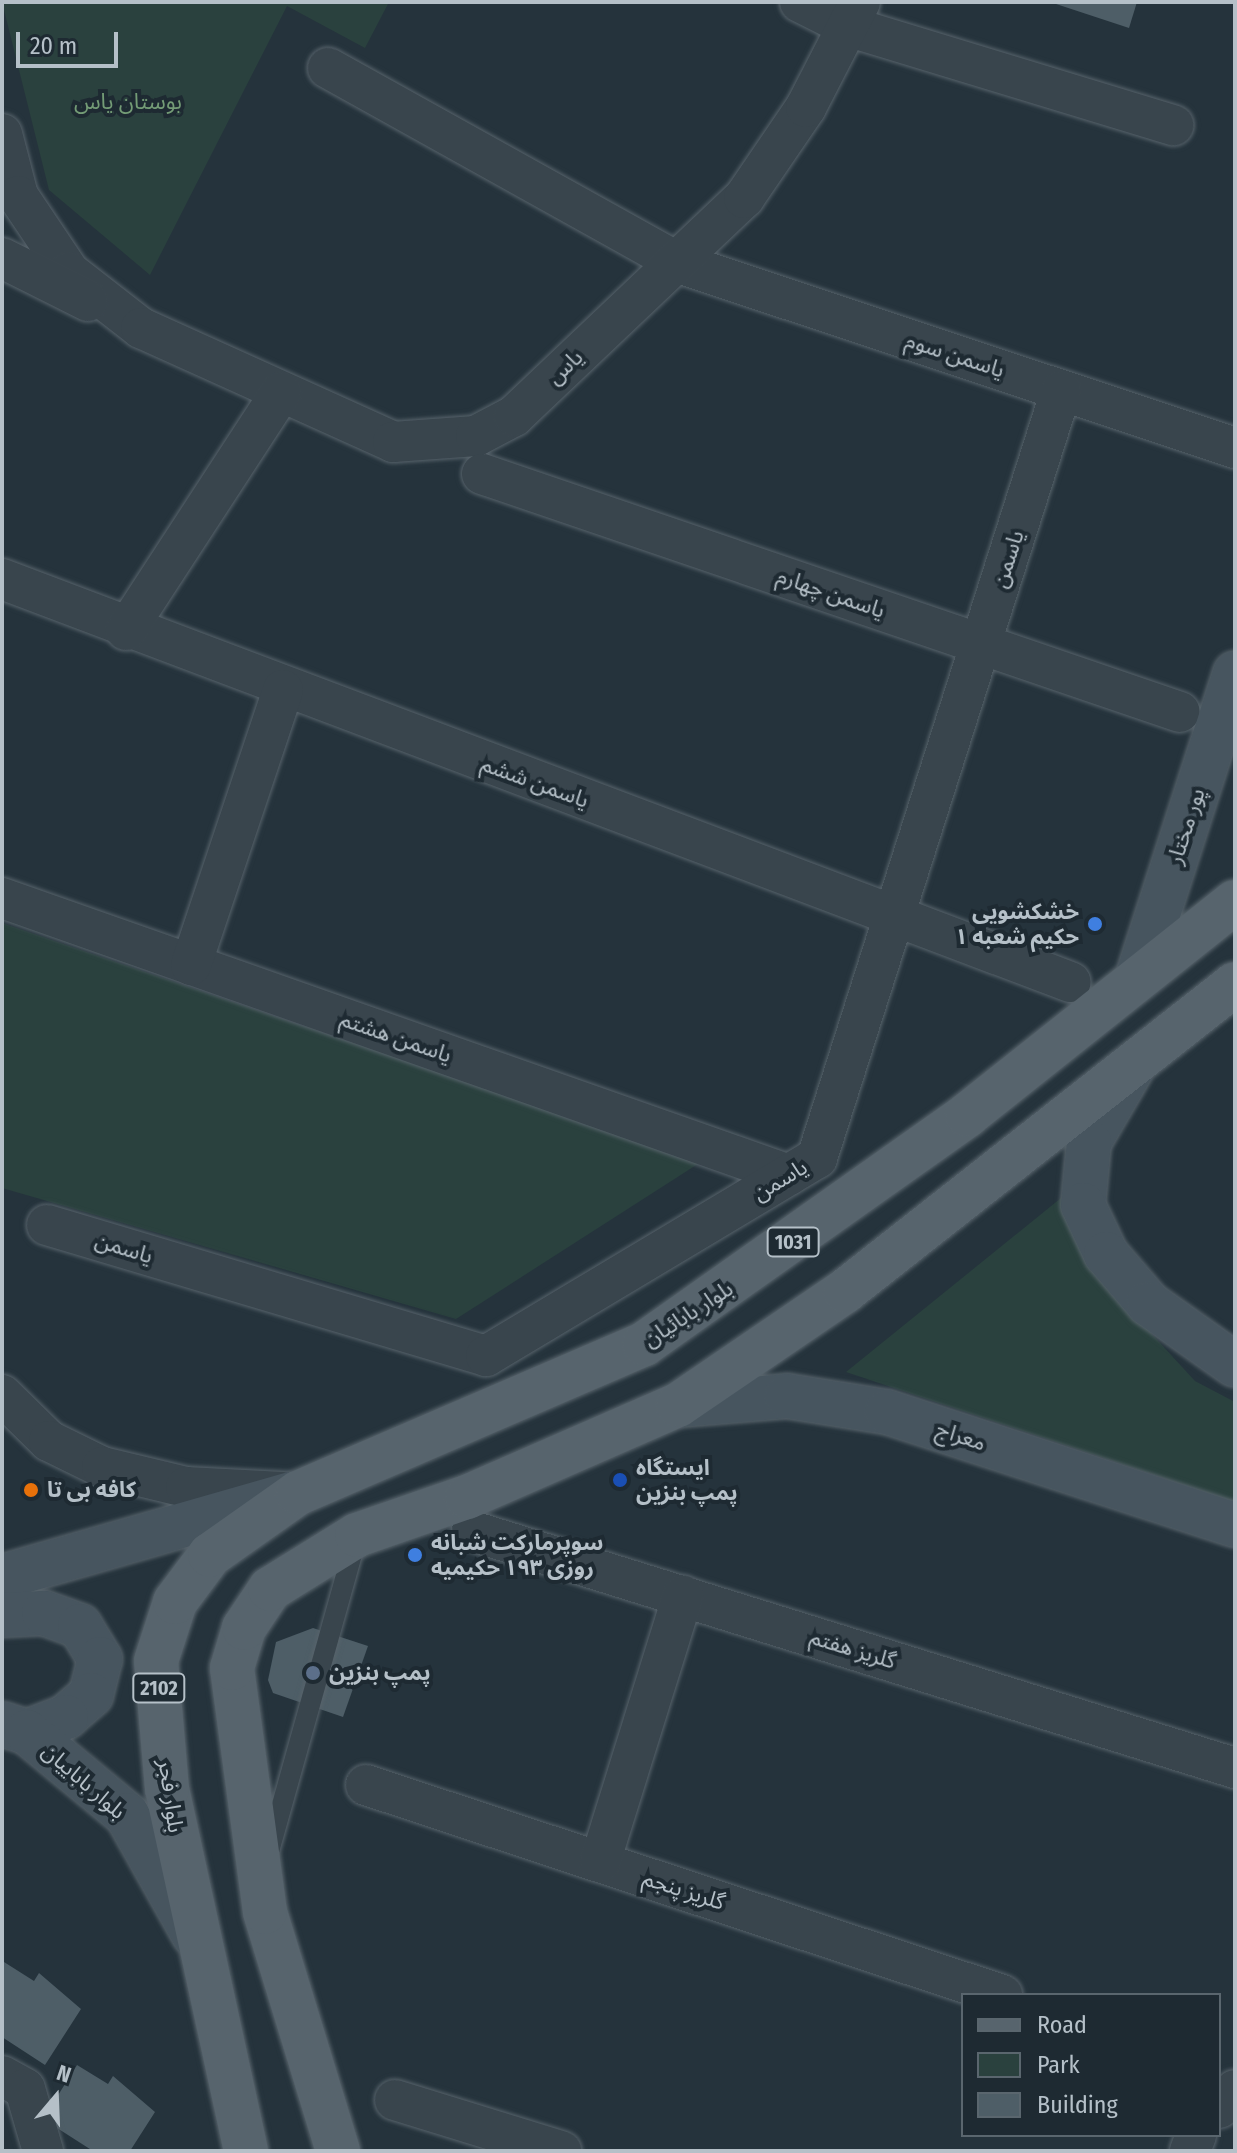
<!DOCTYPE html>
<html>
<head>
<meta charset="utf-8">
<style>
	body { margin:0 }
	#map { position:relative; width:1237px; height:2153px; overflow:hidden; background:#25333c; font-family:"Fira Sans Condensed","Noto Sans Arabic",sans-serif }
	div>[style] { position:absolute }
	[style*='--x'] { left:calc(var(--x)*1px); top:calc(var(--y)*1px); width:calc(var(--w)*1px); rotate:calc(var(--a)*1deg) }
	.green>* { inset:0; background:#2a413e }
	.building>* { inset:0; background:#4e5e67 }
	.roads { filter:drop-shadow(0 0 2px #57636b) drop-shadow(0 0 2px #57636b) }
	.lane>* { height:20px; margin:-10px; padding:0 10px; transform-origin:10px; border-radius:10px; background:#39454d }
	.street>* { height:40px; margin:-20px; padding:0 20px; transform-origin:20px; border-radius:20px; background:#39454d }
	.secondary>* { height:44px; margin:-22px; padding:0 22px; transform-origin:22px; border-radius:22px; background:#47555f }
	.primary>* { height:44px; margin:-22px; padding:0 22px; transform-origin:22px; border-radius:22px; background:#57646d }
	.dots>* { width:22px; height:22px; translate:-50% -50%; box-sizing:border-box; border:4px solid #1e2a32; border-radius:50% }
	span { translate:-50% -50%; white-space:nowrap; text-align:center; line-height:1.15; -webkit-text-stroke:8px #1e2a32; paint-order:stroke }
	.shield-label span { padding:2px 6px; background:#1e2a32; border:2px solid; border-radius:6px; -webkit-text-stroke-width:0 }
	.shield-label { font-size:20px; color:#b5c0c8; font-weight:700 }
	.park-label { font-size:22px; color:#749c76 }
	.street-label { font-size:22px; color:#b5c0c8 }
	.poi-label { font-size:22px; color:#b5c0c8; font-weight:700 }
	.right { translate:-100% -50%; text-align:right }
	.left { translate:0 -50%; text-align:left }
	.frame { position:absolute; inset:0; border:4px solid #b5c0c8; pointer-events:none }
	.legend { position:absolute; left:961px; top:1993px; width:260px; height:144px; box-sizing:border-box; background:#1e2a32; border:2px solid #5a666e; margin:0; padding:10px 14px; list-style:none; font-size:24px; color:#b5c0c8 }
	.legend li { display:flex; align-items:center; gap:16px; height:40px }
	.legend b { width:40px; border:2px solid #5a666e }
	.north { position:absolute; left:16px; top:2057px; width:80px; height:80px; -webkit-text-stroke:6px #1e2a32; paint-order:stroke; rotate:19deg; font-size:22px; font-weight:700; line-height:32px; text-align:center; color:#b5c0c8 }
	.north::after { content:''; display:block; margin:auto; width:28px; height:36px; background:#b5c0c8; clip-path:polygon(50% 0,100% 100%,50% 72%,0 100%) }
	.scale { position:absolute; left:16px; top:32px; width:102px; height:36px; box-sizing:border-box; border:4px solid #b5c0c8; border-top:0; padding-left:10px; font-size:24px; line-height:28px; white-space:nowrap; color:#b5c0c8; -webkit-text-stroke:6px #1e2a32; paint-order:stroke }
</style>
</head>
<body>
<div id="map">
	<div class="green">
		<div style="clip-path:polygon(2px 2px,389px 2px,365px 48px,287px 6px,150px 275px,49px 190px)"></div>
		<div style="clip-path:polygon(2px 923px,701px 1162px,456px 1319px,2px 1188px)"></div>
		<div style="clip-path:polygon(1061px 1198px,1093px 1270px,1195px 1381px,1235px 1402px,1235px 1502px,846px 1372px)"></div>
	</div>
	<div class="building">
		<div style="clip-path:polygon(1050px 2px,1137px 2px,1129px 28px)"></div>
		<div style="clip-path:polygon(313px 1628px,368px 1646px,343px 1717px,273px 1693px,268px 1680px,276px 1642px)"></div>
		<div style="clip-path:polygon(4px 1962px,34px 1981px,39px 1973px,81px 2009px,45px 2065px,2px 2037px)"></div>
		<div style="clip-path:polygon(77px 2065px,108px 2084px,113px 2076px,155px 2112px,130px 2151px,93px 2151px,43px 2119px)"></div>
	</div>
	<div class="roads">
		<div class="lane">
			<div style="--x:268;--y:1855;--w:324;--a:-74.4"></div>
		</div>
		<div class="street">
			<div style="--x:800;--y:2;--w:56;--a:26.6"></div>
			<div style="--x:850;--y:27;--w:338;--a:16.9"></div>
			<div style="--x:328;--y:68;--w:398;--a:29.1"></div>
			<div style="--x:676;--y:262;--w:589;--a:18.4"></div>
			<div style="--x:2;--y:134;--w:64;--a:75.5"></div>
			<div style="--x:18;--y:196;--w:92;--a:56.1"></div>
			<div style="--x:69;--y:272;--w:91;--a:37.9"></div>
			<div style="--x:141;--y:328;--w:277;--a:24.3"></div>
			<div style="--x:393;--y:442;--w:83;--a:-4.1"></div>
			<div style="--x:476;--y:436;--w:43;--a:-27.8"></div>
			<div style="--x:514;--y:416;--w:317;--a:-43.5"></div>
			<div style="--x:744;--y:198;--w:110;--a:-55.7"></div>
			<div style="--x:806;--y:107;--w:118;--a:-62.8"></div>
			<div style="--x:2;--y:258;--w:96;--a:26.6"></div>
			<div style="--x:482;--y:474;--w:737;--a:18.83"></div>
			<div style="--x:2;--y:579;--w:1142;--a:20.67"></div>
			<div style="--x:126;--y:630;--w:284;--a:-56.9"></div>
			<div style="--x:2;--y:898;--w:834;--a:19.39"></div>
			<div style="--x:191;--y:965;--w:290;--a:-71.5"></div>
			<div style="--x:47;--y:1225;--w:458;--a:16.6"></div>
			<div style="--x:486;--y:1356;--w:386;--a:-30.9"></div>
			<div style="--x:817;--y:1158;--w:805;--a:-72.35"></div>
			<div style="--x:2;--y:1395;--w:66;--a:44.4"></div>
			<div style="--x:49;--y:1441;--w:59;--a:26.1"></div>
			<div style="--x:102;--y:1467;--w:86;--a:13.4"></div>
			<div style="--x:186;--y:1487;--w:96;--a:3"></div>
			<div style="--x:472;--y:1531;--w:799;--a:17.26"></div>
			<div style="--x:366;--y:1785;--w:670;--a:18.27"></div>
			<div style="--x:600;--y:1862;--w:279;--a:-72.7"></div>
			<div style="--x:2;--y:2076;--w:26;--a:29"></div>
			<div style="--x:25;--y:2089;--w:65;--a:73.8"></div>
			<div style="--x:395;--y:2100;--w:174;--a:17.1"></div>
			<div style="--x:1219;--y:2108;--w:24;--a:-48"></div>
			<div style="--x:1190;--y:2151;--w:17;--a:-69"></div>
		</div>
		<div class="secondary">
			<div style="--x:1137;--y:979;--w:321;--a:-72.2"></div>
			<div style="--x:1135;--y:1063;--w:91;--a:120.2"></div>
			<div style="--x:1089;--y:1142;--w:63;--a:95.4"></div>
			<div style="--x:1083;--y:1205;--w:54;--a:64.9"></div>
			<div style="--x:1106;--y:1254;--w:66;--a:49.3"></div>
			<div style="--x:1149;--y:1304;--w:105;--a:35.3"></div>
			<div style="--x:678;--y:1405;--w:109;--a:-4.7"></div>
			<div style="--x:787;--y:1396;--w:101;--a:9.1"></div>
			<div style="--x:887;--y:1412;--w:366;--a:18"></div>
			<div style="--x:2;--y:1577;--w:302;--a:-16"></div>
			<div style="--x:2;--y:1615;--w:42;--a:-2.7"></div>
			<div style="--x:44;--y:1613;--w:38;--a:20"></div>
			<div style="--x:80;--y:1626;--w:39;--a:59"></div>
			<div style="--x:100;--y:1659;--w:37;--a:104"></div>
			<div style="--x:91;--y:1695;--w:33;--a:139"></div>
			<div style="--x:66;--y:1717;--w:42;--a:159"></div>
			<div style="--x:2;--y:1724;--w:26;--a:18"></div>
			<div style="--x:27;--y:1732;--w:130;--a:39.7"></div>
			<div style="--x:127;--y:1815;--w:137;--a:60.8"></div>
		</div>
		<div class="primary">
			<div style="--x:246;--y:2151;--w:371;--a:-102.3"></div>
			<div style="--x:167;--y:1789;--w:128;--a:-94.9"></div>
			<div style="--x:156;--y:1661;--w:62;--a:-72.1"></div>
			<div style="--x:175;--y:1602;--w:59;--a:-53.3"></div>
			<div style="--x:210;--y:1555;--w:108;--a:-35.2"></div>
			<div style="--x:298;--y:1493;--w:377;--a:-23.3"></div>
			<div style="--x:644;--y:1344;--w:396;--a:-35.3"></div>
			<div style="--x:967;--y:1115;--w:342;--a:-38.5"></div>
			<div style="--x:338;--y:2151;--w:250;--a:-107"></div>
			<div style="--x:265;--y:1912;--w:246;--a:-97.7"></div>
			<div style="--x:232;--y:1668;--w:42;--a:-73.3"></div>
			<div style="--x:244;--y:1628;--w:47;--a:-56.3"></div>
			<div style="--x:270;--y:1589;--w:102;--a:-31.8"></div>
			<div style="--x:357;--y:1535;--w:116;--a:-19.1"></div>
			<div style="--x:467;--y:1497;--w:230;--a:-23.6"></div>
			<div style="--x:678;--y:1405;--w:202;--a:-34.3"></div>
			<div style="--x:845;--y:1291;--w:496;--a:-38.2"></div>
		</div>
	</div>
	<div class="dots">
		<div style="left:1095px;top:924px;background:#3f7fe0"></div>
		<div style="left:620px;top:1480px;background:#1a4fb4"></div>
		<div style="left:31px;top:1490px;background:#e8710a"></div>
		<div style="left:415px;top:1555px;background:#3f7fe0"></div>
		<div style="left:313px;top:1673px;background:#5c6f8a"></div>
	</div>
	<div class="shield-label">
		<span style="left:793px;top:1242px">1031</span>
		<span style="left:159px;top:1688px">2102</span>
	</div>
	<div class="park-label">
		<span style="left:128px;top:102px">بوستان یاس</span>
	</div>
	<div class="street-label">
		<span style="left:955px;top:355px;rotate:18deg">یاسمن سوم</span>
		<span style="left:565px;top:367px;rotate:-43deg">یاس</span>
		<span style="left:1008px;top:559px;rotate:-72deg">یاسمن</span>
		<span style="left:831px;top:593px;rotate:19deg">یاسمن چهارم</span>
		<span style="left:535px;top:782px;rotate:20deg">یاسمن ششم</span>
		<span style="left:1186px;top:826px;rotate:-72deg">پور مختار</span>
		<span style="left:396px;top:1037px;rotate:19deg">یاسمن هشتم</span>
		<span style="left:780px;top:1180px;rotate:-31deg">یاسمن</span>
		<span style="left:124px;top:1248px;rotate:17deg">یاسمن</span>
		<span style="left:688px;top:1314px;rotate:-33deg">بلوار بابائیان</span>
		<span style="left:961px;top:1436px;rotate:18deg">معراج</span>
		<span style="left:853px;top:1649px;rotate:17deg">گلریز هفتم</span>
		<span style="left:84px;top:1781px;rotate:41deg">بلوار باباییان</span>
		<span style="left:171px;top:1796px;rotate:82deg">بلوار فجر</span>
		<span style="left:684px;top:1890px;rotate:18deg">گلریز پنجم</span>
	</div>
	<div class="poi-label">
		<span class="right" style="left:1079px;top:924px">خشکشویی<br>حکیم شعبه ۱</span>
		<span class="left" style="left:636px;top:1480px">ایستگاه<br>پمپ بنزین</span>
		<span class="left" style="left:47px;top:1490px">کافه بی تا</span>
		<span class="left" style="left:431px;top:1555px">سوپرمارکت شبانه<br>روزی ۱۹۳ حکیمیه</span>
		<span class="left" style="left:329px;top:1673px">پمپ بنزین</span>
	</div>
	<div class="frame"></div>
	<ul class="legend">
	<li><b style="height:10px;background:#57646d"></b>Road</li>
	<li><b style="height:22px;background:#2a413e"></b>Park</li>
	<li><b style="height:22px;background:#4e5e67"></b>Building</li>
	</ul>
	<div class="north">N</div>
	<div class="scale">20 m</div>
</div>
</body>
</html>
